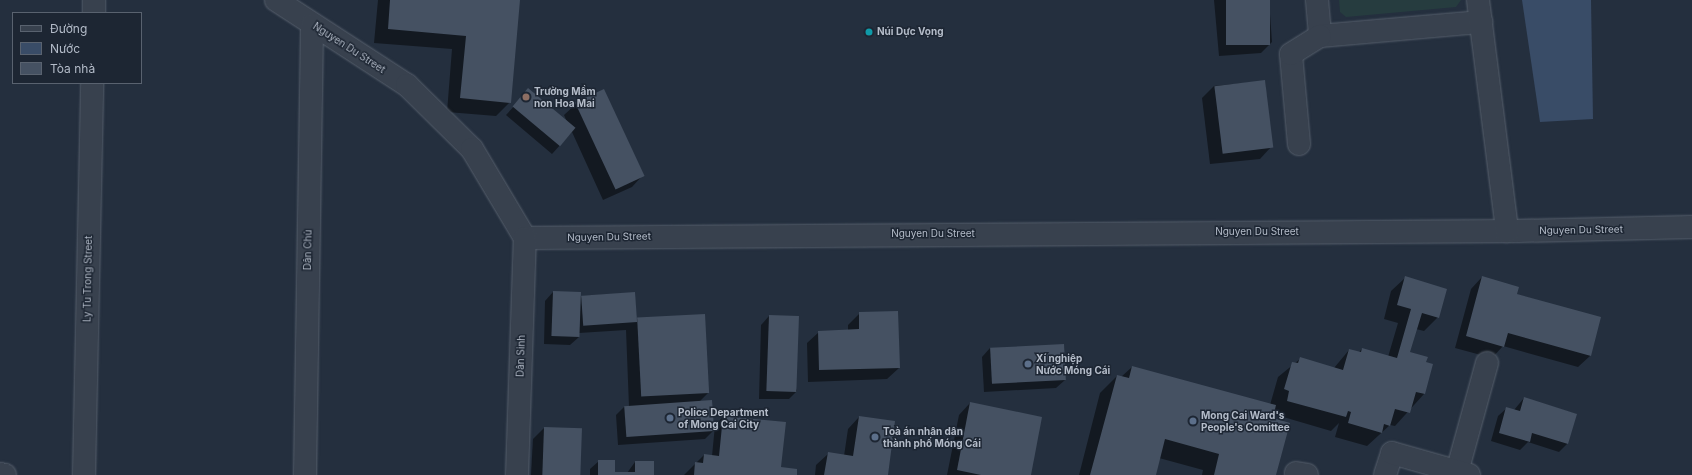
<!DOCTYPE html>
<html>
<head>
<meta charset="utf-8">
<style>
	body { margin:0 }
	#map { position:relative; width:1692px; height:475px; overflow:hidden; background:#242f3e; font-family:Inter,sans-serif }
	div>[style] { position:absolute }
	[style*='--x'] { left:calc(var(--x)*1px); top:calc(var(--y)*1px); width:calc(var(--w)*1px); rotate:calc(var(--a)*1deg) }
	.green>* { inset:0; background:#263c3f }
	.water>* { inset:0; background:#394c67 }
	.shadow>* { inset:0; background:#0007 }
	.building>* { inset:0; background:#455162; transform-origin:0 0 }
	.roads { filter:drop-shadow(0 0 1px #565f6c) drop-shadow(0 0 1px #565f6c) }
	.minor>* { height:22px; margin:-11px; padding:0 11px; transform-origin:11px; border-radius:11px; background:#38414e }
	.dots>* { width:11px; height:11px; translate:-50% -50%; box-sizing:border-box; border:2px solid #1d2633; border-radius:50% }
	span { translate:-50% -50%; white-space:nowrap; text-align:center; line-height:1.15; -webkit-text-stroke:3px #1d2633; paint-order:stroke }
	.poi-label { font-size:10px; color:#b4bcc9; font-weight:700 }
	.left { translate:0 -50%; text-align:left }
	.street-label { font-size:10px; color:#b4bcc9 }
	.legend { position:absolute; left:12px; top:12px; width:130px; height:72px; box-sizing:border-box; background:#1d2633; border:1px solid #59626f; margin:0; padding:5px 7px; list-style:none; font-size:12px; color:#b4bcc9 }
	.legend li { display:flex; align-items:center; gap:8px; height:20px }
	.legend b { width:20px; border:1px solid #59626f }
</style>
</head>
<body>
<div id="map">
	<div class="green">
		<div style="clip-path:polygon(1339px 0,1461px 0,1456px 7px,1346px 17px,1340px 12px)"></div>
	</div>
	<div class="water">
		<div style="clip-path:polygon(1522px 0,1591px 0,1593px 119px,1540px 122px)"></div>
	</div>
	<div class="shadow">
		<div style="clip-path:polygon(378px 0,519px 0,510px 102px,496px 116px,447px 112px,452px 49px,374px 43px)"></div>
		<div style="clip-path:polygon(1214px 0,1269px 0,1272px 42px,1261px 53px,1219px 56px)"></div>
		<div style="clip-path:polygon(1265px 81px,1271px 147px,1260px 159px,1210px 164px,1202px 98px,1214px 86px)"></div>
		<div style="clip-path:polygon(529px 90px,567px 122px,564px 115px,576px 104px,643px 175px,632px 187px,603px 200px,572px 132px,552px 154px,506px 115px)"></div>
		<div style="clip-path:polygon(1482px 277px,1515px 294px,1600px 318px,1590px 356px,1578px 367px,1503px 346px,1492px 358px,1455px 348px,1471px 289px)"></div>
		<div style="clip-path:polygon(1405px 278px,1438px 317px,1424px 331px,1416px 329px,1409px 353px,1425px 363px,1424px 394px,1395px 426px,1390px 425px,1367px 446px,1335px 437px,1339px 423px,1331px 431px,1273px 414px,1275px 475px,1202px 475px,1203px 470px,1159px 458px,1155px 475px,1079px 475px,1100px 393px,1117px 376px,1121px 377px,1132px 367px,1270px 405px,1278px 377px,1300px 359px,1334px 368px,1349px 350px,1359px 352px,1362px 349px,1388px 357px,1398px 323px,1384px 319px,1391px 291px)"></div>
		<div style="clip-path:polygon(553px 292px,580px 293px,580px 296px,634px 293px,636px 320px,638px 318px,708px 393px,699px 402px,713px 431px,705px 439px,618px 445px,616px 415px,624px 407px,629px 407px,626px 330px,579px 333px,579px 337px,570px 345px,544px 344px,545px 301px)"></div>
		<div style="clip-path:polygon(860px 313px,899px 368px,887px 379px,808px 382px,807px 343px,819px 332px,848px 331px,848px 325px)"></div>
		<div style="clip-path:polygon(769px 316px,797px 391px,789px 399px,759px 399px,761px 325px)"></div>
		<div style="clip-path:polygon(990px 348px,1065px 380px,1056px 388px,984px 392px,982px 357px)"></div>
		<div style="clip-path:polygon(1524px 398px,1576px 414px,1567px 444px,1559px 452px,1528px 442px,1520px 450px,1491px 441px,1498px 416px,1507px 408px,1514px 410px)"></div>
		<div style="clip-path:polygon(970px 403px,1030px 475px,947px 475px,959px 415px)"></div>
		<div style="clip-path:polygon(723px 417px,780px 468px,796px 475px,684px 475px,704px 455px,712px 456px,715px 425px)"></div>
		<div style="clip-path:polygon(859px 417px,887px 475px,815px 475px,816px 465px,828px 454px,844px 456px,848px 429px)"></div>
		<div style="clip-path:polygon(544px 428px,579px 475px,531px 475px,533px 439px)"></div>
		<div style="clip-path:polygon(599px 461px,614px 473px,627px 473px,635px 462px,653px 462px,653px 475px,590px 475px,590px 469px)"></div>
	</div>
	<div class="building">
		<div style="clip-path:polygon(390px 0,520px 0,511px 103px,460px 98px,466px 36px,388px 29px)"></div>
		<div style="left:1226px;top:0;width:44px;height:45px"></div>
		<div style="left:1265px;top:80px;width:68px;height:51px;rotate:83deg"></div>
		<div style="left:528px;top:88px;width:62px;height:24px;rotate:40deg"></div>
		<div style="left:604px;top:89px;width:96px;height:32px;rotate:65deg"></div>
		<div style="clip-path:polygon(1405px 276px,1447px 289px,1439px 318px,1422px 313px,1410px 352px,1428px 357px,1426px 362px,1433px 364px,1425px 394px,1416px 392px,1410px 413px,1395px 409px,1390px 426px,1384px 424px,1382px 433px,1348px 423px,1351px 412px,1348px 411px,1346px 417px,1287px 401px,1289px 391px,1284px 389px,1292px 362px,1298px 363px,1300px 357px,1343px 370px,1349px 349px,1361px 352px,1362px 348px,1397px 358px,1411px 309px,1397px 305px)"></div>
		<div style="clip-path:polygon(1482px 276px,1519px 287px,1517px 294px,1601px 317px,1591px 356px,1508px 333px,1504px 347px,1466px 336px)"></div>
		<div style="left:553px;top:291px;width:28px;height:45px;rotate:2deg"></div>
		<div style="left:635px;top:292px;width:30px;height:54px;rotate:86deg"></div>
		<div style="clip-path:polygon(898px 311px,900px 368px,819px 370px,818px 331px,859px 329px,859px 312px)"></div>
		<div style="left:705px;top:314px;width:79px;height:68px;rotate:87deg"></div>
		<div style="left:769px;top:315px;width:30px;height:76px;rotate:2deg"></div>
		<div style="left:1064px;top:344px;width:36px;height:74px;rotate:87deg"></div>
		<div style="clip-path:polygon(1132px 366px,1276px 405px,1273px 418px,1290px 423px,1276px 475px,1214px 475px,1219px 454px,1165px 439px,1156px 475px,1090px 475px,1117px 375px,1129px 378px)"></div>
		<div style="clip-path:polygon(1524px 397px,1577px 414px,1568px 444px,1532px 433px,1530px 442px,1499px 433px,1506px 407px,1520px 411px)"></div>
		<div style="left:712px;top:400px;width:31px;height:88px;rotate:86deg"></div>
		<div style="clip-path:polygon(970px 402px,1042px 417px,1031px 475px,981px 475px,957px 470px)"></div>
		<div style="clip-path:polygon(723px 416px,786px 422px,781px 467px,797px 469px,797px 475px,694px 475px,695px 462px,703px 463px,704px 454px,719px 456px)"></div>
		<div style="clip-path:polygon(859px 416px,895px 421px,888px 475px,824px 475px,828px 452px,853px 456px)"></div>
		<div style="left:544px;top:427px;width:38px;height:48px;rotate:2deg"></div>
		<div style="clip-path:polygon(598px 460px,615px 460px,615px 472px,635px 472px,635px 461px,654px 461px,654px 475px,598px 475px)"></div>
	</div>
	<div class="roads">
		<div class="minor">
			<div style="--x:276;--y:0;--w:156;--a:33"></div>
			<div style="--x:407;--y:85;--w:91;--a:44.6"></div>
			<div style="--x:472;--y:149;--w:104;--a:59.2"></div>
			<div style="--x:525;--y:238;--w:992;--a:-0.4"></div>
			<div style="--x:1517;--y:231;--w:175;--a:-1.3"></div>
			<div style="--x:1317;--y:0;--w:36;--a:85"></div>
			<div style="--x:1320;--y:36;--w:162;--a:-5"></div>
			<div style="--x:1478;--y:0;--w:233;--a:82.8"></div>
			<div style="--x:94;--y:13;--w:13;--a:-90"></div>
			<div style="--x:1299;--y:144;--w:90;--a:-95.1"></div>
			<div style="--x:1291;--y:54;--w:34;--a:-32"></div>
			<div style="--x:1457;--y:472;--w:113;--a:-74.6"></div>
			<div style="--x:1296;--y:473;--w:11;--a:10"></div>
			<div style="--x:0;--y:474;--w:5;--a:11"></div>
			<div style="--x:84;--y:475;--w:392;--a:-88.8"></div>
			<div style="--x:305;--y:475;--w:450;--a:-89.1"></div>
			<div style="--x:517;--y:475;--w:237;--a:-88.1"></div>
			<div style="--x:1385;--y:475;--w:23;--a:-72"></div>
			<div style="--x:1392;--y:453;--w:80;--a:15.9"></div>
		</div>
	</div>
	<div class="dots">
		<div style="left:869px;top:32px;background:#0f9aa8"></div>
		<div style="left:526px;top:97px;background:#8d6e63"></div>
		<div style="left:1028px;top:364px;background:#5c6f8a"></div>
		<div style="left:670px;top:418px;background:#5c6f8a"></div>
		<div style="left:1193px;top:421px;background:#5c6f8a"></div>
		<div style="left:875px;top:437px;background:#5c6f8a"></div>
	</div>
	<div class="poi-label">
		<span class="left" style="left:877px;top:32px">Núi Dực Vọng</span>
		<span class="left" style="left:534px;top:97px">Trường Mầm<br>non Hoa Mai</span>
		<span class="left" style="left:1036px;top:364px">Xí nghiệp<br>Nước Móng Cái</span>
		<span class="left" style="left:678px;top:418px">Police Department<br>of Mong Cai City</span>
		<span class="left" style="left:1201px;top:421px">Mong Cai Ward's<br>People's Comittee</span>
		<span class="left" style="left:883px;top:437px">Toà án nhân dân<br>thành phố Móng Cái</span>
	</div>
	<div class="street-label">
		<span style="left:349px;top:48px;rotate:33deg">Nguyen Du Street</span>
		<span style="left:1581px;top:230px;rotate:-1deg">Nguyen Du Street</span>
		<span style="left:1257px;top:232px">Nguyen Du Street</span>
		<span style="left:933px;top:234px">Nguyen Du Street</span>
		<span style="left:609px;top:237px;rotate:-1deg">Nguyen Du Street</span>
		<span style="left:308px;top:250px;rotate:-89deg">Dân Chủ</span>
		<span style="left:88px;top:279px;rotate:-89deg">Ly Tu Trong Street</span>
		<span style="left:521px;top:356px;rotate:-88deg">Dân Sinh</span>
	</div>
	<ul class="legend">
	<li><b style="height:5px;background:#38414e"></b>Đường</li>
	<li><b style="height:11px;background:#394c67"></b>Nước</li>
	<li><b style="height:11px;background:#455162"></b>Tòa nhà</li>
	</ul>
</div>
</body>
</html>
